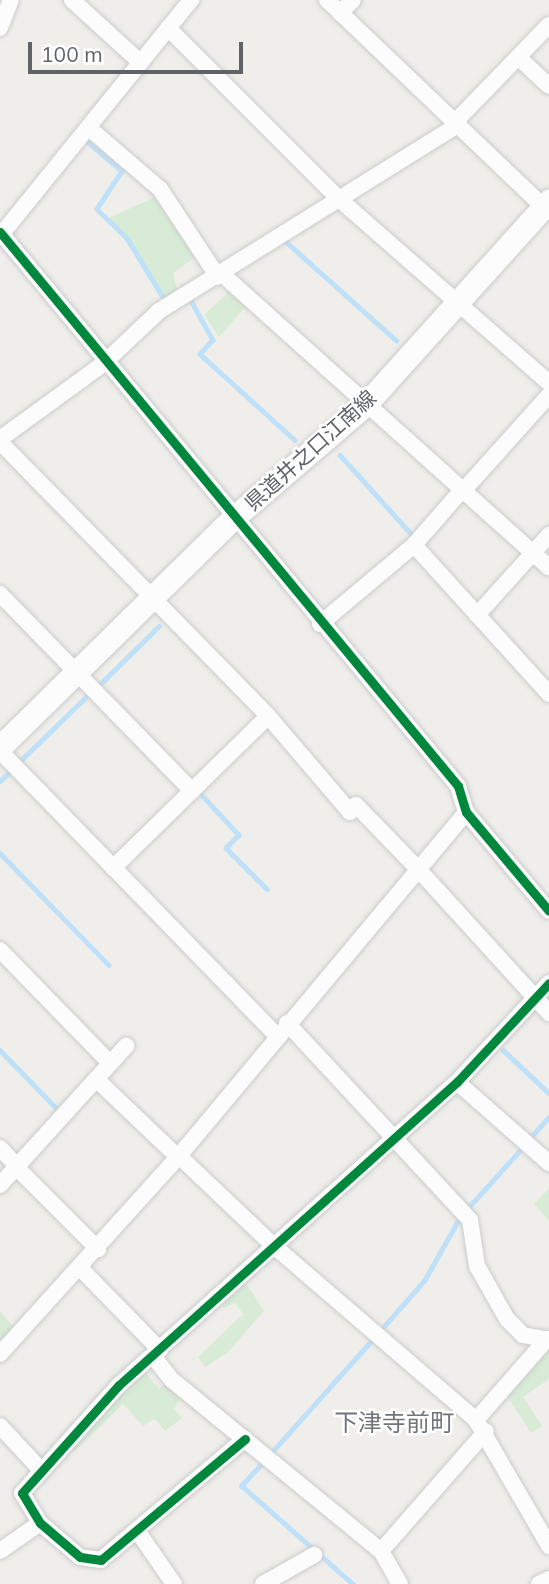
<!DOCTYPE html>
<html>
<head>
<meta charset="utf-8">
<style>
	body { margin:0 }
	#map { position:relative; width:549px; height:1584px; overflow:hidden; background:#efeeea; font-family:Mulish,"Noto Sans JP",sans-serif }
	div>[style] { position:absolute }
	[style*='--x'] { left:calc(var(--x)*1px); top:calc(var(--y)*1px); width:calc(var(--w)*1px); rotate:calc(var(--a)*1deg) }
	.green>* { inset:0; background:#d8ebd6 }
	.stream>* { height:4.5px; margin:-2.25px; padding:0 2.25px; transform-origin:2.25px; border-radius:2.25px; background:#bfe0f9 }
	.roads { filter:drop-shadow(0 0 2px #cbcccc) drop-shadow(0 0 2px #cbcccc) }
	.street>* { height:16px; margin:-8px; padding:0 8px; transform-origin:8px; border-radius:8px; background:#fdfcfc }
	.secondary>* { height:23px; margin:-11.5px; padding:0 11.5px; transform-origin:11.5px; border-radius:11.5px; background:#fdfcfc }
	.cycleway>* { height:9px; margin:-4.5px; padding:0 4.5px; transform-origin:4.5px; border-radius:4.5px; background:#00873e }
	span { translate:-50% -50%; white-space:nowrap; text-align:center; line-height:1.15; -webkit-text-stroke:5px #fff; paint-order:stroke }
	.street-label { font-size:21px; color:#5f6368 }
	.quarter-label { font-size:24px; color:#70757a }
	.scale { position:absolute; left:28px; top:42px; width:215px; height:32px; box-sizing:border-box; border:4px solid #5f6368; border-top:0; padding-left:9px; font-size:21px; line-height:24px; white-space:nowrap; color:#5f6368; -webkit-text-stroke:5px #fff; paint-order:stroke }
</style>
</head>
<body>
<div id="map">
	<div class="green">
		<div style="clip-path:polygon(157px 196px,197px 256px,173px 273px,178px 293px,167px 302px,109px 218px)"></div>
		<div style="clip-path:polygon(232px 289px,248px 304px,219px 337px,204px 315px)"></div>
		<div style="clip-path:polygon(549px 1189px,549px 1221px,534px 1204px)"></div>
		<div style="clip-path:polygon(245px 1282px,264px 1311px,228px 1352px,205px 1367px,198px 1357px,243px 1314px,235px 1303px,223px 1308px,219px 1303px)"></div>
		<div style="clip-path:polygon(0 1311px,16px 1330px,0 1347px)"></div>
		<div style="clip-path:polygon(549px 1345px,549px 1379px,523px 1397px,542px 1426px,531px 1433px,505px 1393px)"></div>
		<div style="clip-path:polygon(143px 1369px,159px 1389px,168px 1382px,183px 1394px,174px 1409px,182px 1418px,165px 1431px,155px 1419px,143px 1426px,123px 1404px,75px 1451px,68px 1444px)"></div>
	</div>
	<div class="stream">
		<div style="--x:88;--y:142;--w:45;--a:40.5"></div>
		<div style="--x:122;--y:171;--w:45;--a:123.3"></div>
		<div style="--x:97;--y:209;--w:42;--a:44"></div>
		<div style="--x:127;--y:238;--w:75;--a:58.6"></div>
		<div style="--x:283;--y:239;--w:152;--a:41.8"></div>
		<div style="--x:190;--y:299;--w:47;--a:60.7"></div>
		<div style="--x:213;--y:340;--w:19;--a:133"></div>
		<div style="--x:200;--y:354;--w:128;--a:42.2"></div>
		<div style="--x:340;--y:455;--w:110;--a:47.9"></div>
		<div style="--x:96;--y:688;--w:88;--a:-44.5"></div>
		<div style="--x:17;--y:764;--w:102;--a:-44.2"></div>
		<div style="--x:0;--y:781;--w:13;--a:-45"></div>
		<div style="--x:199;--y:792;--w:59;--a:47.1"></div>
		<div style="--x:239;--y:835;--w:18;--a:135"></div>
		<div style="--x:226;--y:848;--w:58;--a:45"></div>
		<div style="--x:0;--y:853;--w:156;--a:45.8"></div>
		<div style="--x:0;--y:1050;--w:86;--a:45.9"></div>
		<div style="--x:503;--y:1050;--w:63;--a:43.1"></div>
		<div style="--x:529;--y:1139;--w:30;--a:-48"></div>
		<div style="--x:468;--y:1208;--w:82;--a:-48"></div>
		<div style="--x:380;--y:1331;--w:67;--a:-48.7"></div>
		<div style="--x:424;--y:1281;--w:73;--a:-60.6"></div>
		<div style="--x:271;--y:1453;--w:153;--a:-48.2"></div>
		<div style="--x:264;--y:1462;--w:33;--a:133"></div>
		<div style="--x:242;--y:1486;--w:148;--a:41.4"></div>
	</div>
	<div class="roads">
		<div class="street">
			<div style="--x:72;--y:0;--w:93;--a:42.4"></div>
			<div style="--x:327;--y:0;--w:307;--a:43.7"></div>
			<div style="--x:340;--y:13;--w:18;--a:-45"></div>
			<div style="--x:0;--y:28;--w:30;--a:-69"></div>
			<div style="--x:168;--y:28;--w:242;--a:45"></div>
			<div style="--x:339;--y:199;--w:279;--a:41.2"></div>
			<div style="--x:518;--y:57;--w:42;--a:43.1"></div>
			<div style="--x:453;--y:124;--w:138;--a:-45.9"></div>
			<div style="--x:89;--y:128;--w:94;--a:40.7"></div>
			<div style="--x:160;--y:189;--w:105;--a:56.6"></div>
			<div style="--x:0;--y:232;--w:719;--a:50.42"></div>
			<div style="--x:458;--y:786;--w:27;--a:73"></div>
			<div style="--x:466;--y:812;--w:129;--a:50"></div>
			<div style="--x:0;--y:236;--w:304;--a:-51"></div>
			<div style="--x:222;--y:274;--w:439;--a:41.9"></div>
			<div style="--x:0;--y:439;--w:127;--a:-36.1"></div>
			<div style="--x:103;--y:364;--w:77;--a:-43.4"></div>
			<div style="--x:159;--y:311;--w:350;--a:-31.9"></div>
			<div style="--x:0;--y:442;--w:383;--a:45.6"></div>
			<div style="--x:268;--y:716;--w:126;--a:49.5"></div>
			<div style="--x:350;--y:812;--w:9;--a:-49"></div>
			<div style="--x:356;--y:805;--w:89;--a:45.9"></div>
			<div style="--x:418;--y:869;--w:195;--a:47.7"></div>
			<div style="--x:463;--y:491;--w:129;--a:-48.1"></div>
			<div style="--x:414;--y:545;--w:201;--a:47.8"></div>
			<div style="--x:0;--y:594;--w:275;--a:45.7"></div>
			<div style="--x:477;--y:615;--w:108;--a:-48"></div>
			<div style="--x:320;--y:624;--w:123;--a:-40"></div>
			<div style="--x:414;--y:545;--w:73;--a:-48.9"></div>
			<div style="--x:0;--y:751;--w:397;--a:45.8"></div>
			<div style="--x:113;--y:868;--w:217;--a:-44.4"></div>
			<div style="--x:0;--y:950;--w:158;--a:45.8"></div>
			<div style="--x:287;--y:1023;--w:269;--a:47.1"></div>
			<div style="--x:470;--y:1220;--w:47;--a:81.3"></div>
			<div style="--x:477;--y:1266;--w:61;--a:60.5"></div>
			<div style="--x:507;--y:1319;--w:23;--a:45"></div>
			<div style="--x:523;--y:1335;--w:26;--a:11"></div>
			<div style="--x:96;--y:1079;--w:113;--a:43.6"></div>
			<div style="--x:457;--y:1082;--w:123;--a:41.4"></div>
			<div style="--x:0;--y:1148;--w:26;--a:47"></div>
			<div style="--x:179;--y:1156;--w:132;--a:43.5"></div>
			<div style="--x:275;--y:1247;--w:265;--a:40.7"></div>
			<div style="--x:476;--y:1420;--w:146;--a:59.9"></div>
			<div style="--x:17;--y:1168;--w:115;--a:45"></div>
			<div style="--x:0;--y:1185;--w:188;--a:-47.8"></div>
			<div style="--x:81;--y:1269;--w:113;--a:45.7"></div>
			<div style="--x:0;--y:1354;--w:266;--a:-47.9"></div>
			<div style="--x:178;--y:1157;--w:449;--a:-50.1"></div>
			<div style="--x:153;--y:1356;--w:31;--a:52"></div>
			<div style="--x:172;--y:1380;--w:270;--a:39.3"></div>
			<div style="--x:381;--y:1551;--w:38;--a:60"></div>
			<div style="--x:476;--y:1420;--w:108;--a:-48.8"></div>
			<div style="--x:0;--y:1426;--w:59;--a:47.1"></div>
			<div style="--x:245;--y:1439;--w:188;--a:140"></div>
			<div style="--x:101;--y:1560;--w:21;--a:-172"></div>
			<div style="--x:80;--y:1557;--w:52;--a:-139.6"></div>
			<div style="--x:40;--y:1523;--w:35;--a:-121"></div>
			<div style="--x:22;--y:1493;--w:145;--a:-48.1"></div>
			<div style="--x:119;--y:1385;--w:454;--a:-41.9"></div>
			<div style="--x:457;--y:1082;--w:135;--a:-47.1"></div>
			<div style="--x:138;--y:1532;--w:63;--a:55.3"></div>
			<div style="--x:0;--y:1551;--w:49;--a:-35"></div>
			<div style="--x:381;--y:1551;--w:159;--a:-48.8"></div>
			<div style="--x:263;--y:1584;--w:59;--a:-29.6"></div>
			<div style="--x:539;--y:1584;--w:11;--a:-27"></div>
		</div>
		<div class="secondary">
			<div style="--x:0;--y:747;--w:325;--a:-44.5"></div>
			<div style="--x:232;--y:519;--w:175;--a:-40.6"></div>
			<div style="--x:365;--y:405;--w:275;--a:-48"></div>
		</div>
	</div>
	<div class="cycleway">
		<div style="--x:0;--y:232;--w:719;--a:50.42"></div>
		<div style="--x:458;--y:786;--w:27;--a:73"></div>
		<div style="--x:466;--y:812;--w:129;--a:50"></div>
		<div style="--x:245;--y:1439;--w:188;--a:140"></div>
		<div style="--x:101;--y:1560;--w:21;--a:-172"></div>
		<div style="--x:80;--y:1557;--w:52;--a:-139.6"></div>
		<div style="--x:40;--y:1523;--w:35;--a:-121"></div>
		<div style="--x:22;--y:1493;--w:145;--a:-48.1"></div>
		<div style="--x:119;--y:1385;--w:454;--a:-41.9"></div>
		<div style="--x:457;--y:1082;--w:135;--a:-47.1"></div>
	</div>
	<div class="street-label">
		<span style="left:310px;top:450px;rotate:-42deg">県道井之口江南線</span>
	</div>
	<div class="quarter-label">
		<span style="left:394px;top:1423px">下津寺前町</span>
	</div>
	<div class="scale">100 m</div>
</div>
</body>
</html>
